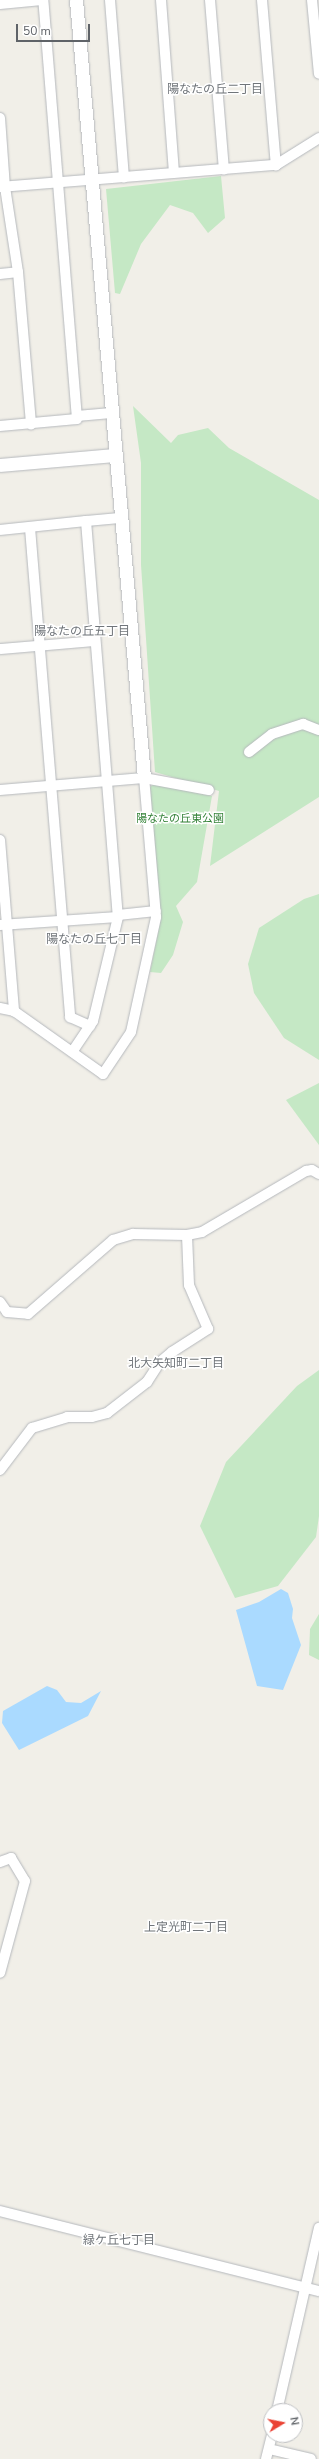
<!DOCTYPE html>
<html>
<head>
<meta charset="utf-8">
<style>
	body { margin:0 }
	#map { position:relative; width:319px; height:2459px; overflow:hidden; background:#f1efe8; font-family:"Nunito Sans","Noto Sans JP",sans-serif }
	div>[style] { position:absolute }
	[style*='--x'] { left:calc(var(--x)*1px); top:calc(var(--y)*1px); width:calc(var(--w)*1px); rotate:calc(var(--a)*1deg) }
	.green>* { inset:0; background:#c5e8c5 }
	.water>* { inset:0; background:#aadaff }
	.roads { filter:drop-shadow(0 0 1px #b5b8bc) drop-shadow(0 0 1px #b5b8bc) }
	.minor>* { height:10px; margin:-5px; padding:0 5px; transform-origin:5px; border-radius:5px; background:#fff }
	.tertiary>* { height:13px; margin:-6.5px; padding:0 6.5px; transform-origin:6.5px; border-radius:6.5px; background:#fff }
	span { translate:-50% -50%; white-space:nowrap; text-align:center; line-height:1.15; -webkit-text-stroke:3px #fff; paint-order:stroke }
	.park-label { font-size:11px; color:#348238 }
	.neighbourhood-label { font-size:12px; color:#70757a }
	.north { position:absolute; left:263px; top:2403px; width:40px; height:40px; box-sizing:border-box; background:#fff; border:1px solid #bfc1c3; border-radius:50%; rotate:80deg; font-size:11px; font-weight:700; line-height:16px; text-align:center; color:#5f6368 }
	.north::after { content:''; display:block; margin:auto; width:14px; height:18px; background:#ea4335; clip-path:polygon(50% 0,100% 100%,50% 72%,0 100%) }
	.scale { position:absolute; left:16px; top:24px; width:74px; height:18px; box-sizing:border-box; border:2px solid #5f6368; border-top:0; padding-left:5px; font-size:12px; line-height:14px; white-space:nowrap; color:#5f6368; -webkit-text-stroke:3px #fff; paint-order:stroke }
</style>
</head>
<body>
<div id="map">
	<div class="green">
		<div style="clip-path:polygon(221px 176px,225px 218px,208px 233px,193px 213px,170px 205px,141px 244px,120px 294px,115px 293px,106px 189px)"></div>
		<div style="clip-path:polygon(133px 406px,171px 443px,178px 435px,208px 428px,229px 448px,319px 500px,319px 797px,210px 866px,219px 791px,155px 772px,141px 565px,141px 463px)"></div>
		<div style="clip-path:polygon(154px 784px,212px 796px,197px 882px,176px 906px,183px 922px,173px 955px,161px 973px,150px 972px,161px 918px,150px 787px)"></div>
		<div style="clip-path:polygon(319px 894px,319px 1060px,284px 1038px,254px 993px,248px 964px,259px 928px,304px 899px)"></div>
		<div style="clip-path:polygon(319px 1083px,319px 1145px,286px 1100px)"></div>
		<div style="clip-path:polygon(319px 1370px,319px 1516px,316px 1537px,278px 1586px,235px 1598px,200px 1526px,226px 1462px,297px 1386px)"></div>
		<div style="clip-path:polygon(319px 1614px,319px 1660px,309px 1655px,310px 1629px)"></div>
	</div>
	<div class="water">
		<div style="clip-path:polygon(281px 1589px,288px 1593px,293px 1609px,292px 1618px,301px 1645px,283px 1690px,257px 1686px,236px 1610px,259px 1602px)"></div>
		<div style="clip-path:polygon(47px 1686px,57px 1690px,66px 1702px,81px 1703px,101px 1691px,88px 1716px,19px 1750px,2px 1723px,3px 1711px)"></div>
	</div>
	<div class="roads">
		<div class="minor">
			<div style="--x:110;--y:0;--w:178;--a:85.5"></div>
			<div style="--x:161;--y:0;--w:173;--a:85.7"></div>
			<div style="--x:210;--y:0;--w:170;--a:85.3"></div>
			<div style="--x:262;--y:0;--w:166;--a:85.2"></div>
			<div style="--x:312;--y:0;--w:74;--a:84.6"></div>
			<div style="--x:0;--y:4;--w:42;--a:-5.4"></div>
			<div style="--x:0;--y:118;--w:69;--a:85.9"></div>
			<div style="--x:5;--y:187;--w:86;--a:81.3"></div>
			<div style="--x:18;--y:272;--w:153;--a:85.1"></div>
			<div style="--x:0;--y:187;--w:277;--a:-4.6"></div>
			<div style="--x:276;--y:165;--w:51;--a:-32.1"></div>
			<div style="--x:0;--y:274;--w:18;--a:-6"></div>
			<div style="--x:77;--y:416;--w:34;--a:-5"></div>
			<div style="--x:0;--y:426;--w:77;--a:-5.2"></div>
			<div style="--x:77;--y:419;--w:420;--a:-94.6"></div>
			<div style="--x:86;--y:521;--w:34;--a:-5"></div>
			<div style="--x:30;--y:528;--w:491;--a:85.3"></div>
			<div style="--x:70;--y:1017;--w:22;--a:24"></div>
			<div style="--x:0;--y:530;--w:86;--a:-6"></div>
			<div style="--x:86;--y:521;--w:397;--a:85.4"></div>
			<div style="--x:118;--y:917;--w:107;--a:103.5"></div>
			<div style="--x:93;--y:1021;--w:37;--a:124"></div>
			<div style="--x:0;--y:649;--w:95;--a:-4.8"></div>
			<div style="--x:249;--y:752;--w:29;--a:-38"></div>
			<div style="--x:272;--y:734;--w:33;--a:-18"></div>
			<div style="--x:303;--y:724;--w:17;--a:21"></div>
			<div style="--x:0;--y:790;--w:144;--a:-4.8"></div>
			<div style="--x:144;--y:778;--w:66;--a:10.5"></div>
			<div style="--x:0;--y:840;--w:172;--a:85.3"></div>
			<div style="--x:118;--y:915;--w:38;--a:-6"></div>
			<div style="--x:0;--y:925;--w:118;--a:-3.9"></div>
			<div style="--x:0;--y:1008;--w:14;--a:12"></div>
			<div style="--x:14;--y:1011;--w:109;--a:35.3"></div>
			<div style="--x:103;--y:1074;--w:50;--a:-56.3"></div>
			<div style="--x:131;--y:1032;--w:118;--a:-77.7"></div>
			<div style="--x:156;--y:917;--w:140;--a:-94.9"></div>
			<div style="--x:0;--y:1302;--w:12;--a:55"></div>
			<div style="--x:7;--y:1312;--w:21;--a:5"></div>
			<div style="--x:28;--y:1314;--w:113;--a:-41"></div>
			<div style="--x:113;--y:1240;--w:21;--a:-17"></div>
			<div style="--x:133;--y:1234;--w:54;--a:1.1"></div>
			<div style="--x:187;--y:1235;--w:15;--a:-11"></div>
			<div style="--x:202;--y:1232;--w:121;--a:-30.4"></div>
			<div style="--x:306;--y:1171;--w:6;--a:-9"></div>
			<div style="--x:312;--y:1170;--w:8;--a:30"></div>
			<div style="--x:0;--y:1470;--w:53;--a:-52.7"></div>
			<div style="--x:32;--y:1428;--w:37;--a:-17"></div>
			<div style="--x:67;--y:1417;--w:25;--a:0"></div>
			<div style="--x:92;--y:1417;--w:16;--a:-15"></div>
			<div style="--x:107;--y:1413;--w:51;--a:-37.8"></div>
			<div style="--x:147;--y:1382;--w:24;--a:-57"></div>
			<div style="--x:160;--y:1362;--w:16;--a:-40"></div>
			<div style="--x:172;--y:1352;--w:43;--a:-32.6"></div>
			<div style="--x:208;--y:1329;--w:48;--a:-113.4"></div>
			<div style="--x:189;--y:1285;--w:50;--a:-92.3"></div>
			<div style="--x:0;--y:1862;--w:12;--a:-20"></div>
			<div style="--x:11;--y:1858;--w:27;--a:59"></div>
			<div style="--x:25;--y:1881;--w:95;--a:105.2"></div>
			<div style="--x:0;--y:2211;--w:329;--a:14.1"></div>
			<div style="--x:277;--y:2411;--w:188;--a:-77.1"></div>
			<div style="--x:269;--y:2449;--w:43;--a:13.4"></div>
			<div style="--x:266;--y:2459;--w:25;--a:-76"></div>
		</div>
		<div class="tertiary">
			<div style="--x:76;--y:0;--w:781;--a:85"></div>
			<div style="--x:0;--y:465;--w:114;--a:-5"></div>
		</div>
	</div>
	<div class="park-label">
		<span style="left:180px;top:819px">陽なたの丘東公園</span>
	</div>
	<div class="neighbourhood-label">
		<span style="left:215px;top:90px">陽なたの丘二丁目</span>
		<span style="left:82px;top:632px">陽なたの丘五丁目</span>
		<span style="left:94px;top:940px">陽なたの丘七丁目</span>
		<span style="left:176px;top:1364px">北大矢知町二丁目</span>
		<span style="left:186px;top:1928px">上定光町二丁目</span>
		<span style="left:119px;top:2241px">緑ケ丘七丁目</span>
	</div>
	<div class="north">N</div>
	<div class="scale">50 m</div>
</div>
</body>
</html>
